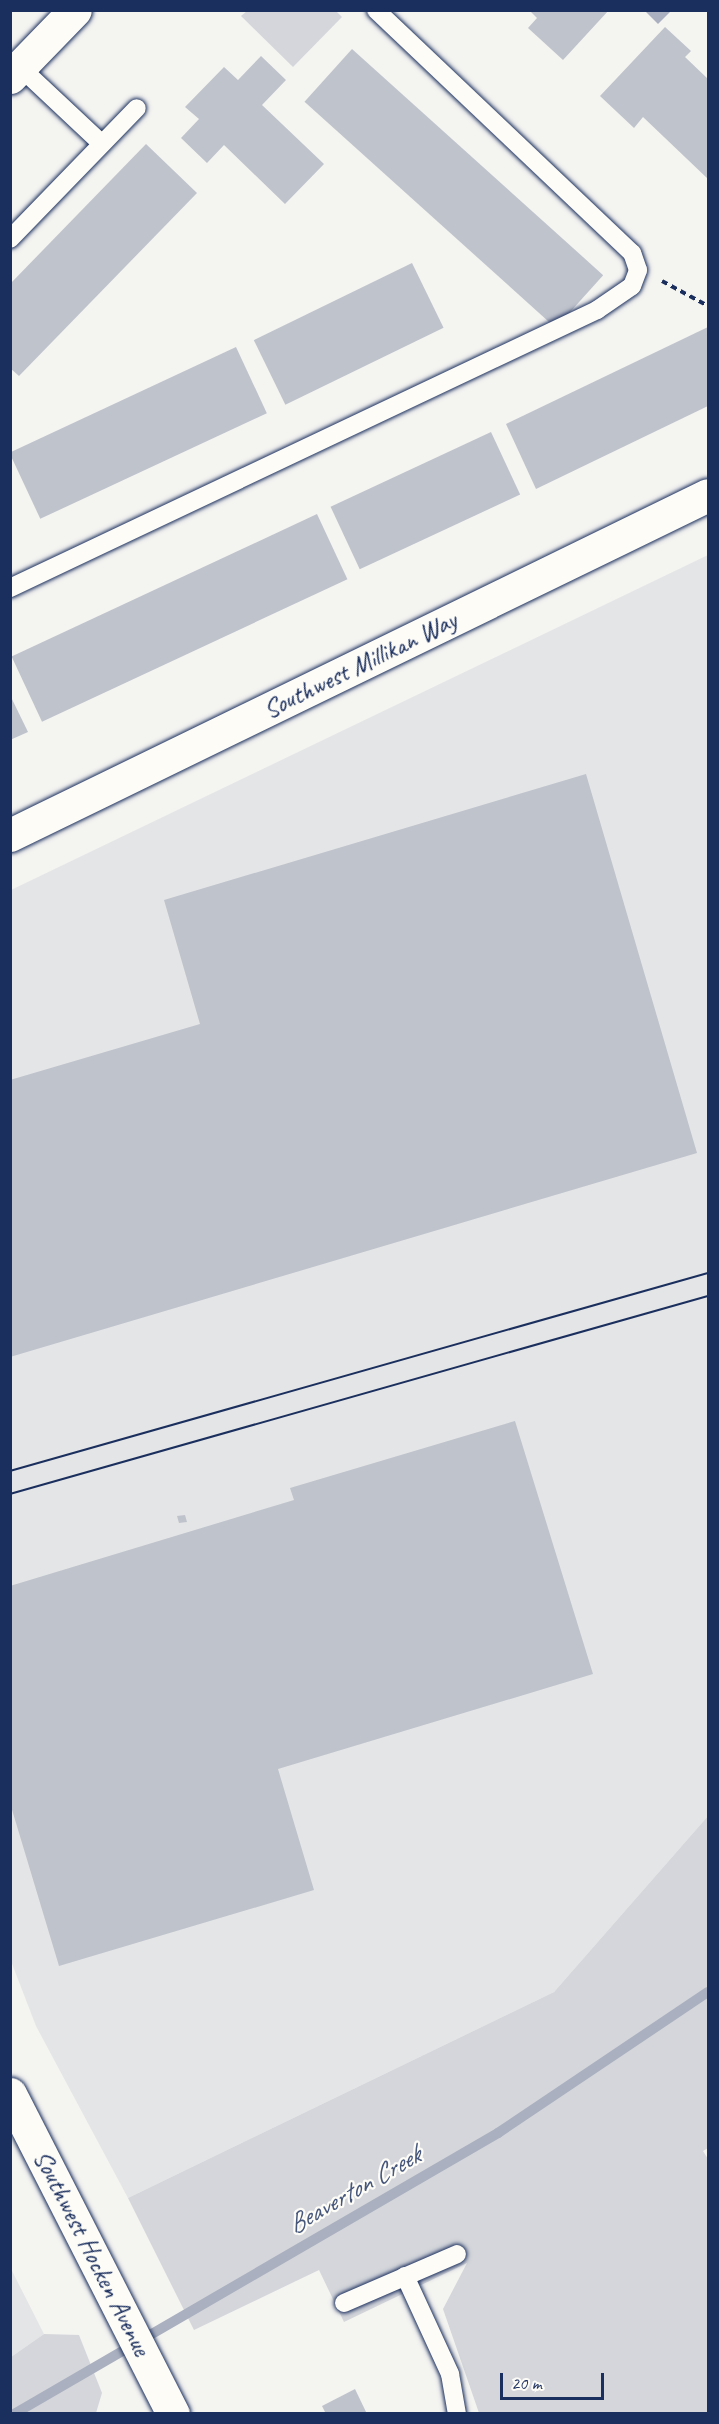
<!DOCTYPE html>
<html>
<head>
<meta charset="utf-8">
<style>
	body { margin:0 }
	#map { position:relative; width:719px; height:2424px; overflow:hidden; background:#f4f4f1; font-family:Caveat,sans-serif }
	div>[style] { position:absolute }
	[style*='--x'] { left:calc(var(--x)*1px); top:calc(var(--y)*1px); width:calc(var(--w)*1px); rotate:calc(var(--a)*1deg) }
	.built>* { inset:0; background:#e4e5e6 }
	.green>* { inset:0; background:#d4d6db }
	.water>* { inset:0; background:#aab0bf }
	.stream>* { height:10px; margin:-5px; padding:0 5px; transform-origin:5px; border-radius:5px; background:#aab0bf }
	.building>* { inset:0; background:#bfc3cc; transform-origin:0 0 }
	.path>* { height:4px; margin-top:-2px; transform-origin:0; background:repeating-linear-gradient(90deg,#1b2f5e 0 6px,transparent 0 10.5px) }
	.roads { filter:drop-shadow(0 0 2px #1b2f5e) drop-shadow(0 0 2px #1b2f5e) }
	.service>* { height:18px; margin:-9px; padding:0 9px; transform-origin:9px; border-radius:9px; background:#fdfcf7 }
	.minor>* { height:33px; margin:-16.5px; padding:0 16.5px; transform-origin:16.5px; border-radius:16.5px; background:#fdfcf7 }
	.tertiary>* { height:33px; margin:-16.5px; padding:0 16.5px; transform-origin:16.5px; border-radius:16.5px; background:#fdfcf7 }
	.tram>* { height:1.5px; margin:-0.75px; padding:0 0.75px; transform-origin:0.75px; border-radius:0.75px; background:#1b2f5e }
	span { translate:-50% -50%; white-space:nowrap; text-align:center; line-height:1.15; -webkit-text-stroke:4.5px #fdfcf7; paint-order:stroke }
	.street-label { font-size:26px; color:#1b2f5e }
	.water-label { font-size:27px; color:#46567b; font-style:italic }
	.frame { position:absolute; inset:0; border:12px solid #1b2f5e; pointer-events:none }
	.scale { position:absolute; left:500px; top:2373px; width:104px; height:27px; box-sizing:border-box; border:3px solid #1b2f5e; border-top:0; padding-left:8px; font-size:18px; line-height:21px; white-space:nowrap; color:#1b2f5e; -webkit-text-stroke:4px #fdfcf7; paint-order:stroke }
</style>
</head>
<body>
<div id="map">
	<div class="built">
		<div style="clip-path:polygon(708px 555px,708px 1816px,554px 1992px,128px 2198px,36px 2026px,11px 1961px,11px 890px)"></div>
		<div style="clip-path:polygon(10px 2267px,44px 2334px,11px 2357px,10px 2357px)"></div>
	</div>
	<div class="green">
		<div style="clip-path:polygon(335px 10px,342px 17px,293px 67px,241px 16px,247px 11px)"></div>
		<div style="clip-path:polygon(708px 1816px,708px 2148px,703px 2151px,708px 2159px,708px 2413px,479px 2413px,443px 2309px,467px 2263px,344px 2322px,319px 2270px,194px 2330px,128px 2198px,554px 1992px)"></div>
		<div style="clip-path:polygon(44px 2334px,79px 2335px,102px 2393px,96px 2413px,11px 2413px,11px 2357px)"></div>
	</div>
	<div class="water">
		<div style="clip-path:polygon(645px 11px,671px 11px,658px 24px)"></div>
	</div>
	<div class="stream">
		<div style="--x:14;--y:2414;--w:560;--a:-30.14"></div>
		<div style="--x:498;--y:2133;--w:253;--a:-33.9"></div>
	</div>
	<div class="building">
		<div style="clip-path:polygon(529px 10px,609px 10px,563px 60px,528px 28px,537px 18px)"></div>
		<div style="clip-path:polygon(665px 27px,691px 51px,685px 57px,708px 79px,708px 179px,643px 117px,634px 128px,600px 96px)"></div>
		<div style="left:352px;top:49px;width:338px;height:71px;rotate:42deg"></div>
		<div style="clip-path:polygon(261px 56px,286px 80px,262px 105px,324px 164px,285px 204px,224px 145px,207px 163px,181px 138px,199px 119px,185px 107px,224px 67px,238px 80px)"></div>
		<div style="clip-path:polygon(146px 144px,197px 193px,19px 376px,10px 368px,10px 284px)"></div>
		<div style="left:412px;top:263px;width:72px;height:176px;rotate:64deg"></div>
		<div style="clip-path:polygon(708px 327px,708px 406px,536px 489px,506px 424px)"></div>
		<div style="left:236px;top:347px;width:73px;height:250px;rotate:65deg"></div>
		<div style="left:491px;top:432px;width:69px;height:177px;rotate:65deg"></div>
		<div style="left:317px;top:514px;width:72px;height:337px;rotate:65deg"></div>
		<div style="clip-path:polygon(10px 695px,28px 732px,10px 740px)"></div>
		<div style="clip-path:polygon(586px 774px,697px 1153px,10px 1357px,10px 1080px,200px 1024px,164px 900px)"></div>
		<div style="clip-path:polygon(515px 1421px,593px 1674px,278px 1769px,314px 1890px,59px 1966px,10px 1803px,10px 1586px,294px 1500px,290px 1488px)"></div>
		<div style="clip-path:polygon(185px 1515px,187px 1522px,179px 1523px,177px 1516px)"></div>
		<div style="clip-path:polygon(355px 2389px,367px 2414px,326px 2414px,322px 2406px)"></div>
	</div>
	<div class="path">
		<div style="--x:662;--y:281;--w:52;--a:28.5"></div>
	</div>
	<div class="roads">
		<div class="service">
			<div style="--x:20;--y:67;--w:112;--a:43.2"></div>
			<div style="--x:10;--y:239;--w:182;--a:-45.9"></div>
			<div style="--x:10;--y:588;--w:650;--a:-25.34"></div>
			<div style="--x:597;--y:310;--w:42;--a:-34.4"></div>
			<div style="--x:632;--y:286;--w:17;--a:-69"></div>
			<div style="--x:638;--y:270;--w:18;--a:-109"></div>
			<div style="--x:632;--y:253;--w:353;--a:-136.5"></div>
			<div style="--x:405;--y:2276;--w:108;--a:65.3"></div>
			<div style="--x:450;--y:2374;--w:41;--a:80.1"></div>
			<div style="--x:344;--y:2303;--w:123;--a:-23.4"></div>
		</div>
		<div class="minor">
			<div style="--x:10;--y:77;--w:93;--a:-45.9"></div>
		</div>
		<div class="tertiary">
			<div style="--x:10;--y:835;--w:776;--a:-25.97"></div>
			<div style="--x:10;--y:2094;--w:359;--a:63"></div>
		</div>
	</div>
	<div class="tram">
		<div style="--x:10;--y:1471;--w:726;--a:-15.84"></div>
		<div style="--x:10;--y:1494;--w:726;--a:-15.84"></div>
	</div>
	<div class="street-label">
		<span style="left:360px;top:665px;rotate:-26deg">Southwest Millikan Way</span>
		<span style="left:92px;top:2253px;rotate:63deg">Southwest Hocken Avenue</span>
	</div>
	<div class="water-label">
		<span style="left:354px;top:2190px;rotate:-30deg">Beaverton Creek</span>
	</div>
	<div class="frame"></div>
	<div class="scale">20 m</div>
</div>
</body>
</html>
